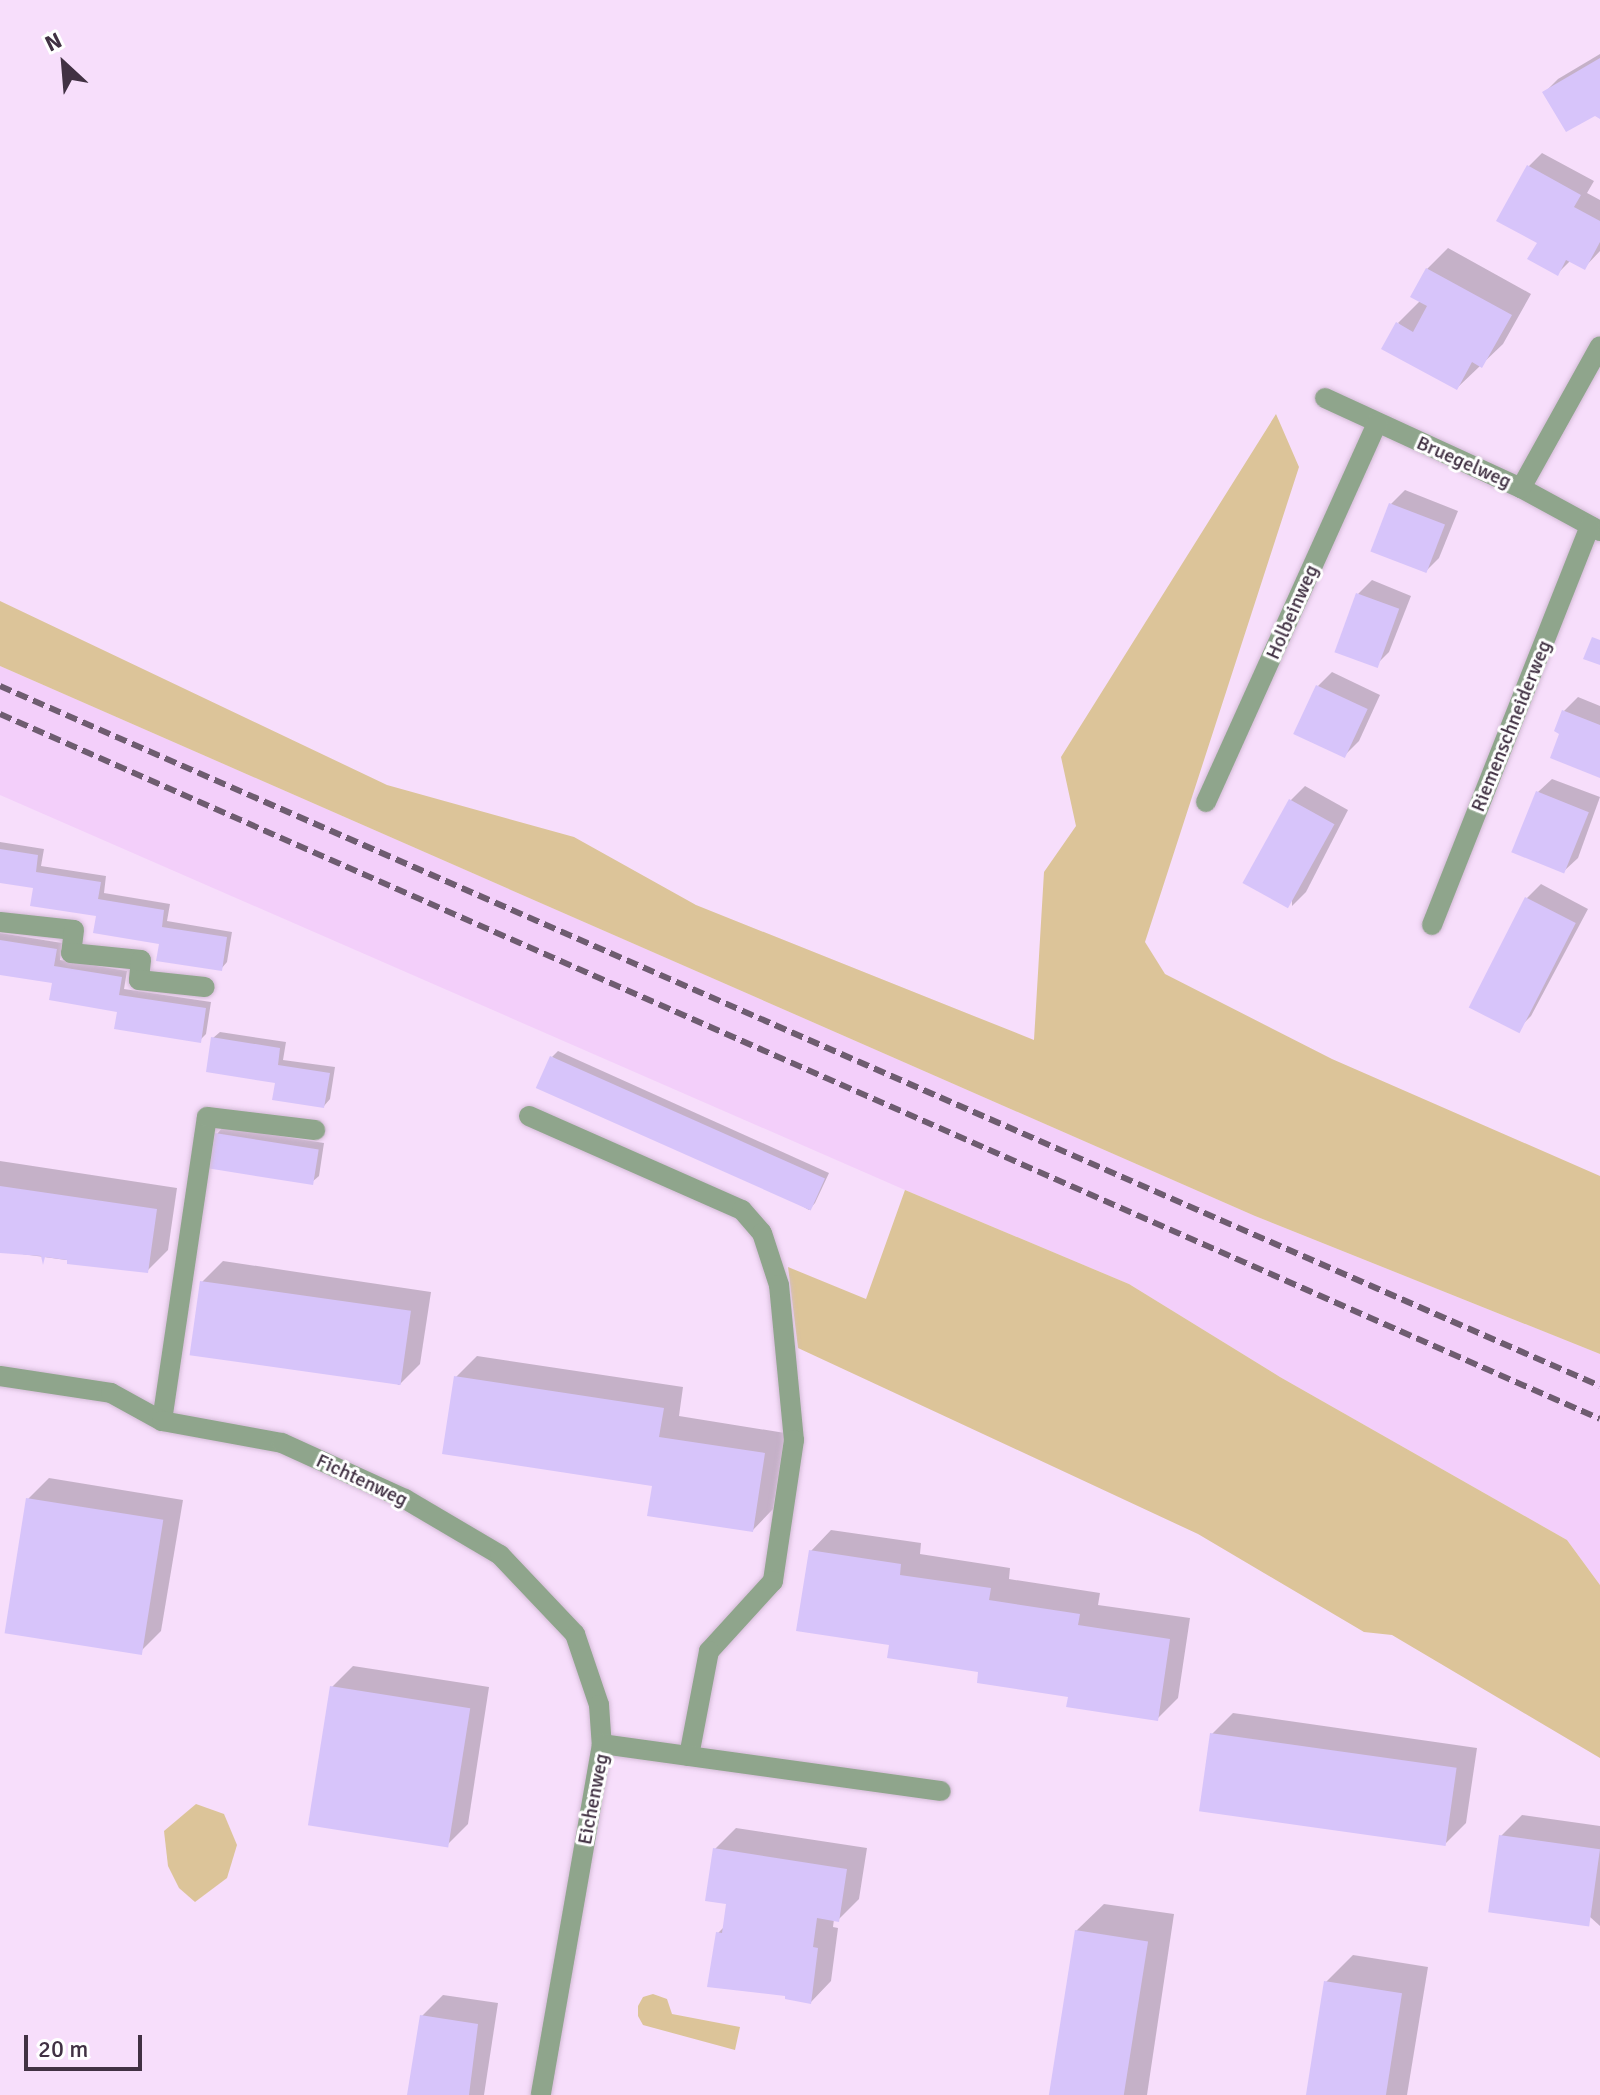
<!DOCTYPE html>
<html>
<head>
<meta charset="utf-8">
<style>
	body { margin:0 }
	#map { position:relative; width:1600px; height:2095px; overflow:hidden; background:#f7defb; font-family:Signika,sans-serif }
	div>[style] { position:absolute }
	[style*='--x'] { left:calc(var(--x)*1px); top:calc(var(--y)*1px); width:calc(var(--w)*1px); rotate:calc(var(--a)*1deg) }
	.built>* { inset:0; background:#f3cffa }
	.green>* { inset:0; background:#dcc499 }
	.shadow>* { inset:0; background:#0003 }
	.building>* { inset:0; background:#d7c4fa; transform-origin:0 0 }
	.roads { filter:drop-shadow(0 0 2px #d3bbd6) drop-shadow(0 0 2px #d3bbd6) }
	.lane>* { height:20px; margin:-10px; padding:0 10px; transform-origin:10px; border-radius:10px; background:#8fa58c }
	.street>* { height:20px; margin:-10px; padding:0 10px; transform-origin:10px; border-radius:10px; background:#8fa58c }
	.rail>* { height:6px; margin-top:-3px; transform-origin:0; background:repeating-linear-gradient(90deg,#6e5c70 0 12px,transparent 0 18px) }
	span { translate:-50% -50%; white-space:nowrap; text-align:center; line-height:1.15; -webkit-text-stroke:6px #fff; paint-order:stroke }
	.street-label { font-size:20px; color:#413143 }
	.north { position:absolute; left:24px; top:24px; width:80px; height:80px; -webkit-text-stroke:6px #fff; paint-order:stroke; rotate:334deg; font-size:22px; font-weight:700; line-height:32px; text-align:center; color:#413143 }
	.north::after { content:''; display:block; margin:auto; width:28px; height:36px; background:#413143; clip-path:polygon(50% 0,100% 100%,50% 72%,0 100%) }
	.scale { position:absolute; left:24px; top:2035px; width:118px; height:36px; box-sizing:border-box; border:4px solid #413143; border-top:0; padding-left:10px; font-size:24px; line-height:28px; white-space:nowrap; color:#413143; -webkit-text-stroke:6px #fff; paint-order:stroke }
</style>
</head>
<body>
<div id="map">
	<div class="built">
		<div style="clip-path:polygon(0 666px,1255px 1216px,1600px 1354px,1600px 1585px,1567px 1540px,1280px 1377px,1129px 1284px,905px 1190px,0 795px)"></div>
	</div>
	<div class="green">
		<div style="clip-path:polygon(1276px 414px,1299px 467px,1145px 942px,1165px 974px,1332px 1059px,1600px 1176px,1600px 1354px,1255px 1216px,0 666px,0 601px,387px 785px,574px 837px,696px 905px,1034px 1040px,1044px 872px,1076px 826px,1061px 757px)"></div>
		<div style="clip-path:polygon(905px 1190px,1129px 1284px,1280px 1377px,1567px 1540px,1600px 1585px,1600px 1758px,1392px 1635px,1364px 1632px,1198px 1534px,798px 1348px,788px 1267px,866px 1299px)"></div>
		<div style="clip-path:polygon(196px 1804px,224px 1814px,237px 1845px,227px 1878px,195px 1902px,179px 1888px,168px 1866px,164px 1831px)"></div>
		<div style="clip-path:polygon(653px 1994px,667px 1999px,672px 2014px,740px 2027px,735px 2050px,643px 2025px,638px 2016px,638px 2006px,643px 1997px)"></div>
	</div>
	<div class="shadow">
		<div style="clip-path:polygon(1600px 54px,1600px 116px,1545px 92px,1558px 79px)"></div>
		<div style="clip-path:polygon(1542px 153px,1594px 181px,1587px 193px,1600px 200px,1600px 251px,1584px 268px,1571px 260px,1557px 274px,1539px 242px,1528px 167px)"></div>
		<div style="clip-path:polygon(1448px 248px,1531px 294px,1503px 344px,1457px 388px,1398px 323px,1421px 300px,1427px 269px)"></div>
		<div style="clip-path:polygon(1405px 490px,1458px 511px,1439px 558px,1425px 572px,1391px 504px)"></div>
		<div style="clip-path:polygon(1372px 580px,1411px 596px,1389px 652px,1375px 666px,1358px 594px)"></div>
		<div style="clip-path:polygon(1332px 672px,1380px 695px,1359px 741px,1345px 755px,1297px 733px,1318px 686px)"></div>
		<div style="clip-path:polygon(1578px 697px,1600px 706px,1600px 776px,1562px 733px,1564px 711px)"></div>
		<div style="clip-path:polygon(1552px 779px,1600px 797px,1578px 858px,1564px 871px,1538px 792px)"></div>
		<div style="clip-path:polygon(1305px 786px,1348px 810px,1306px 892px,1292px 906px,1291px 800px)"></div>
		<div style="clip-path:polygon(0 842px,44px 849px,41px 866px,106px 876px,104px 893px,170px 904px,167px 921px,232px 932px,227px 962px,221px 969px,35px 887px,0 881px)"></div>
		<div style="clip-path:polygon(1541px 884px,1588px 909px,1531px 1016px,1517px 1030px,1471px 1006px,1527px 898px)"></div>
		<div style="clip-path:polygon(0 933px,62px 943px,60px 960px,127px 971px,124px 989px,211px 1002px,206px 1034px,200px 1040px,54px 981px,0 972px)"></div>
		<div style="clip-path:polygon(220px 1032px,286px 1042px,283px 1060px,335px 1067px,330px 1099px,324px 1106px,278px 1081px,213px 1038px)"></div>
		<div style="clip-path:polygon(558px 1051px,829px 1173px,815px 1203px,809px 1210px,552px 1057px)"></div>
		<div style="clip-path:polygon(223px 1127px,324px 1143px,319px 1176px,312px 1182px,217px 1134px)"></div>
		<div style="clip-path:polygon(0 1161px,177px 1188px,168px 1250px,147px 1271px,0 1251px)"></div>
		<div style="clip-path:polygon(223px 1261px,431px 1292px,420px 1364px,399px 1385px,202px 1282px)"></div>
		<div style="clip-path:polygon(477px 1356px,683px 1387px,679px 1416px,785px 1433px,773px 1509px,753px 1530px,654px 1485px,456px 1377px)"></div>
		<div style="clip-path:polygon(49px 1478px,183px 1500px,161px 1631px,140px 1652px,28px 1499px)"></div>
		<div style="clip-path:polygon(831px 1530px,921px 1543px,920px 1554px,1010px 1568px,1009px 1579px,1100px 1593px,1098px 1605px,1190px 1618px,1178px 1698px,1157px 1719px,892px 1643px,811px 1551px)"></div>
		<div style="clip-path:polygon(353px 1666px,489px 1687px,468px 1824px,447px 1845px,332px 1687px)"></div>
		<div style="clip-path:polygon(1233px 1713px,1477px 1748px,1466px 1823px,1445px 1844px,1212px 1734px)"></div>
		<div style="clip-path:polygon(1522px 1815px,1600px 1826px,1600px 1926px,1501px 1836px)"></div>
		<div style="clip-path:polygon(736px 1828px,867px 1848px,859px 1899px,838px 1920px,834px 1919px,833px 1927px,838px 1928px,831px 1981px,811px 2002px,718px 1933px,725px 1926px,729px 1902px,715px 1849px)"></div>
		<div style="clip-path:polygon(1104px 1904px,1174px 1914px,1147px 2095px,1051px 2095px,1076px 1931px)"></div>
		<div style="clip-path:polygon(1353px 1955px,1428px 1967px,1407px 2095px,1307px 2095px,1326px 1982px)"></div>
		<div style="clip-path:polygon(443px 1995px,498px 2003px,484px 2095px,409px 2095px,422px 2016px)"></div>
	</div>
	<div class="building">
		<div style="clip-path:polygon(1600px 58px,1600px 119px,1595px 116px,1566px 132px,1542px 92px)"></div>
		<div style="clip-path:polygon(1527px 165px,1581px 195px,1574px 207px,1600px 221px,1600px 242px,1585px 270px,1566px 260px,1558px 276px,1527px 259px,1537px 243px,1496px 221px)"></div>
		<div style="clip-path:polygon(1426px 268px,1512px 315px,1482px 368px,1472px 362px,1457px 390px,1381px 349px,1396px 322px,1413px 332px,1427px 306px,1410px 297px)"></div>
		<div style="left:1389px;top:503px;width:60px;height:52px;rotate:21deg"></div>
		<div style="left:1356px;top:593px;width:46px;height:63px;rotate:20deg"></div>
		<div style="clip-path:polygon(1592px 637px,1600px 640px,1600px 665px,1583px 659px)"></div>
		<div style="left:1316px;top:685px;width:57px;height:54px;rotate:25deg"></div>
		<div style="clip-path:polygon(1562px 710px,1600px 725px,1600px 778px,1550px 758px,1559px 734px,1554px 731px)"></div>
		<div style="left:1536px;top:791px;width:57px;height:66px;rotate:22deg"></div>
		<div style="left:1289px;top:799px;width:52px;height:96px;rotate:29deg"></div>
		<div style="clip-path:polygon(0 849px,38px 855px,36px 872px,101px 882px,98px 899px,164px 910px,162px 927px,227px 937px,222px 971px,156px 961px,159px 944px,93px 933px,96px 916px,30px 906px,33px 888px,0 883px)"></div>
		<div style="left:1525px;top:897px;width:57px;height:124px;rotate:27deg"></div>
		<div style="clip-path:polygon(0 940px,57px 949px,54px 966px,122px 977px,119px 995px,206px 1008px,201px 1043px,114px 1029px,117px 1012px,49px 1000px,52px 983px,0 975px)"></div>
		<div style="clip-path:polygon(211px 1037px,280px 1048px,278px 1065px,330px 1073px,324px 1108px,272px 1100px,275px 1083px,206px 1072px)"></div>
		<div style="left:550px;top:1056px;width:301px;height:35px;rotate:24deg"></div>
		<div style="left:215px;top:1133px;width:105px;height:36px;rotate:9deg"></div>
		<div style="clip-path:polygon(0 1186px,157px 1209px,148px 1273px,67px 1264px,67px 1260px,45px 1257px,43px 1265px,41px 1256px,0 1253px)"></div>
		<div style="left:200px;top:1281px;width:213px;height:75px;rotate:8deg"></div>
		<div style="clip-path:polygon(454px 1376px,664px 1408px,659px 1437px,765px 1453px,753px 1532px,647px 1516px,652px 1486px,442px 1454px)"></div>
		<div style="left:26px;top:1498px;width:139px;height:137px;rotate:9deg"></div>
		<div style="clip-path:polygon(809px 1550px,901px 1564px,900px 1575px,991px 1588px,989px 1600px,1080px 1614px,1078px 1625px,1170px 1639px,1158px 1721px,1066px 1707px,1068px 1697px,977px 1683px,978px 1672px,887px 1658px,889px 1645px,796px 1631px)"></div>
		<div style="left:330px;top:1686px;width:142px;height:141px;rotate:9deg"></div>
		<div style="left:1210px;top:1733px;width:249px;height:79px;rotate:8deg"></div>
		<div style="left:1499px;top:1835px;width:102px;height:78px;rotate:8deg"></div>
		<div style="clip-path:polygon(713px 1848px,847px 1869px,839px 1922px,817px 1918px,813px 1947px,818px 1948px,811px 2004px,785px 1999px,785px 1996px,707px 1987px,716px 1932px,722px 1933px,726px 1904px,705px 1901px)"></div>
		<div style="left:1075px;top:1930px;width:74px;height:167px;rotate:9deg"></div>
		<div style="left:1324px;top:1981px;width:79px;height:116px;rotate:9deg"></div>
		<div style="clip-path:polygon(420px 2015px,478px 2024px,469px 2095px,407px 2095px)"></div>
	</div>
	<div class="roads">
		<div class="lane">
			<div style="--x:0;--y:922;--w:74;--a:6.2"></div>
			<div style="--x:74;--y:930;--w:23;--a:97"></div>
			<div style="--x:71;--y:953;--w:70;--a:5.7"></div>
			<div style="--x:141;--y:960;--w:20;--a:96"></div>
			<div style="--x:139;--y:980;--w:66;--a:6.1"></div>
			<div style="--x:529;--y:1116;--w:233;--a:23.8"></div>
			<div style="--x:742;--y:1210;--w:30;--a:49"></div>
			<div style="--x:762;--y:1233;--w:55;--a:71.9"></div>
			<div style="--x:779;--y:1285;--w:156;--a:84.5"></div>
			<div style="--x:794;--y:1440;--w:143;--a:98.5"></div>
			<div style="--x:773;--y:1581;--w:95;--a:132.4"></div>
			<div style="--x:709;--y:1651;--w:107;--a:100.8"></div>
			<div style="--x:162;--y:1421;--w:307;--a:-81.6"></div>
			<div style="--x:207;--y:1117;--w:109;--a:6.9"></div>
		</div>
		<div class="street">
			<div style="--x:1325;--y:398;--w:216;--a:24.7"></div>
			<div style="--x:1521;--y:488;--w:90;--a:28.6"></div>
			<div style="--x:1521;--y:488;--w:162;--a:-60.9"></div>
			<div style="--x:1206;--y:802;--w:416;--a:-65.7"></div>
			<div style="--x:1432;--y:925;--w:429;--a:-68.4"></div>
			<div style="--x:0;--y:1376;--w:112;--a:8.7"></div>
			<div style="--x:111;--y:1393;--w:58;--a:28.8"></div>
			<div style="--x:162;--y:1421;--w:122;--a:10.4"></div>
			<div style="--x:282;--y:1443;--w:135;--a:24.5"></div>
			<div style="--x:405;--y:1499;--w:110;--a:30.5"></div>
			<div style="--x:500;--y:1555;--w:109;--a:46.5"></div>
			<div style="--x:575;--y:1634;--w:75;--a:71.3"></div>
			<div style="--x:599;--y:1705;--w:39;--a:86"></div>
			<div style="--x:602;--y:1744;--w:356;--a:99.9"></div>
			<div style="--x:602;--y:1744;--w:342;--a:7.9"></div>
		</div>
	</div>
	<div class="rail">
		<div style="--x:0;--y:686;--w:1746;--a:23.63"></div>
		<div style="--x:0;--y:714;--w:1748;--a:23.78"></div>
	</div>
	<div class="street-label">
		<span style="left:1464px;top:462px;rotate:24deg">Bruegelweg</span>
		<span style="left:1292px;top:612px;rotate:-66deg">Holbeinweg</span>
		<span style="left:1511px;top:726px;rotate:-68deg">Riemenschneiderweg</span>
		<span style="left:362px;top:1480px;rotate:25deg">Fichtenweg</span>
		<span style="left:593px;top:1799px;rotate:-79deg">Eichenweg</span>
	</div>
	<div class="north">N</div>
	<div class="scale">20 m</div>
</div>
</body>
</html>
